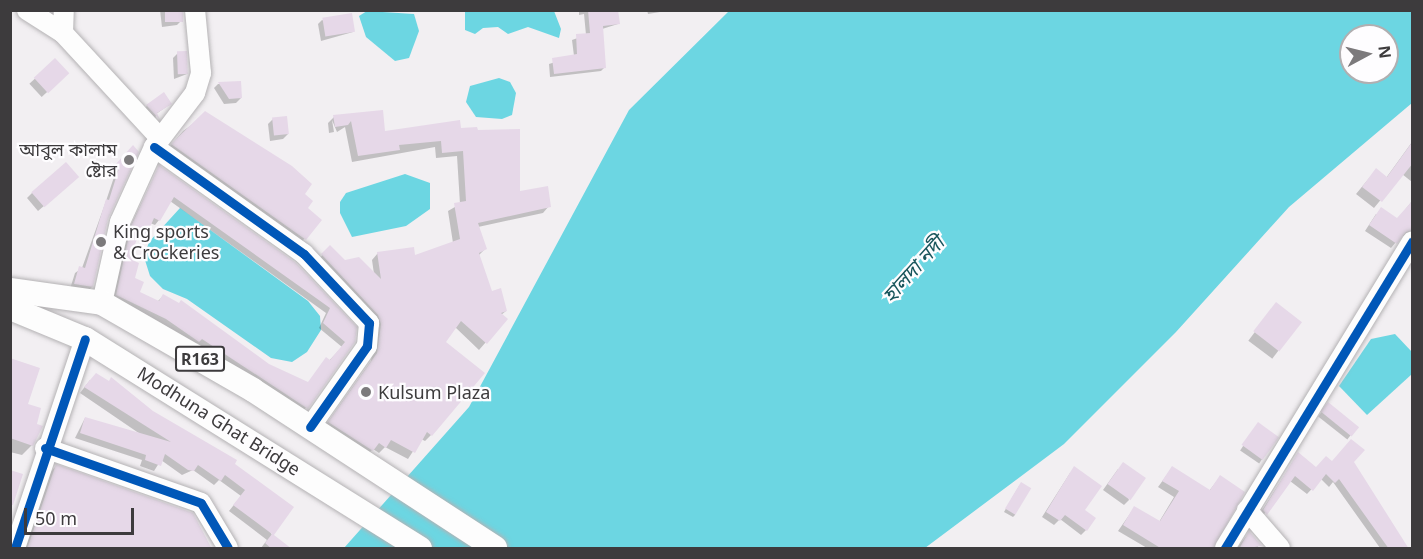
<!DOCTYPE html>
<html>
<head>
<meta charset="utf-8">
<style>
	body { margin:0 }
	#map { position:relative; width:1423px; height:559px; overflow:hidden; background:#f2eff2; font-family:"Noto Sans","Noto Sans Bengali",sans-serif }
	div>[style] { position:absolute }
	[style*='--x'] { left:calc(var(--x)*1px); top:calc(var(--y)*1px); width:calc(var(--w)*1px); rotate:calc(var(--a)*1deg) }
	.water>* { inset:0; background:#6cd6e2 }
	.shadow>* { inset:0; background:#0003; transform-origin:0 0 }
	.building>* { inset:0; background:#e6d8e8; transform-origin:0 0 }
	.roads { filter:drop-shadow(0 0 2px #b4b2b4) drop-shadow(0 0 2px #b4b2b4) }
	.minor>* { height:20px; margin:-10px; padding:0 10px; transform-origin:10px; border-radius:10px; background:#fdfdfd }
	.major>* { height:24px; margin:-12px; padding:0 12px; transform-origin:12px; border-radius:12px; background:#fdfdfd }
	.cycleway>* { height:9px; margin:-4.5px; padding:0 4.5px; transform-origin:4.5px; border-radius:4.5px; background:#0057b8 }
	.dots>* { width:16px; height:16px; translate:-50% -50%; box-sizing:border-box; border:3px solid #fefdff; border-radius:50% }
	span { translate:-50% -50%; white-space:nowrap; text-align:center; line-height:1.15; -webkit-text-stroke:4.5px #fefdff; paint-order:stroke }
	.shield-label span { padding:2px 4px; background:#fefdff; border:2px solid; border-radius:4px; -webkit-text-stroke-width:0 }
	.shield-label { font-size:16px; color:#3d3b3d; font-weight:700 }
	.poi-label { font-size:18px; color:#3d3b3d }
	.right { translate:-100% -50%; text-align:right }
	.left { translate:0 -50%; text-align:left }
	.street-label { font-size:18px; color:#3d3b3d }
	.water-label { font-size:20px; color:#18555c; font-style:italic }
	.frame { position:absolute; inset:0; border:12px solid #3d3b3d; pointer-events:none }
	.north { position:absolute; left:1339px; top:24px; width:60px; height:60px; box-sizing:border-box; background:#fefdff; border:2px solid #b1afb1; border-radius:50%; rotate:83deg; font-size:16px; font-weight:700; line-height:24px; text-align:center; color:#3d3b3d }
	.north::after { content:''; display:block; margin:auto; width:21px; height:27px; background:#7c7a7c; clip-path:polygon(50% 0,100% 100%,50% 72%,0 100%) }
	.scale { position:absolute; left:24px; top:508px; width:110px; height:27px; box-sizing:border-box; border:3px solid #3d3b3d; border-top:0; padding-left:8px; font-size:18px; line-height:21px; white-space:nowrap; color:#3d3b3d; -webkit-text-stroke:4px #fefdff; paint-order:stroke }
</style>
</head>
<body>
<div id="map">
	<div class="water">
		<div style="clip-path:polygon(367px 11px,414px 14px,419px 31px,409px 58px,395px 61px,366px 37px,359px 16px)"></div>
		<div style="clip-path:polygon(465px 11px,554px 11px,561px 29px,559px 38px,528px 27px,508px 34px,498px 27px,483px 28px,475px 34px,465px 30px)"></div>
		<div style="clip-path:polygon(evenodd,729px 11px,1412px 11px,1412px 103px,1289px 207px,1176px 332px,1064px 444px,925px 548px,344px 548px,469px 407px,629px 110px,729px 11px,1351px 36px,1387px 36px,1387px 72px,1351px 72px,1351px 36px)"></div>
		<div style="clip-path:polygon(499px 78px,510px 82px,516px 93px,512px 115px,502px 119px,476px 117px,466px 102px,470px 86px)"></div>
		<div style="clip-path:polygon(405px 174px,430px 183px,430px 209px,406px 226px,352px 237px,340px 213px,340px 202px,346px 193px)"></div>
		<div style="clip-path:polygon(180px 208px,308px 301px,320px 316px,321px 330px,307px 352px,292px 362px,271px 358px,187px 299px,163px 289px,150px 276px,144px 257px,149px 242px)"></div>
		<div style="clip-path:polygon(1395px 334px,1412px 352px,1412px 374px,1367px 415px,1339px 386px,1371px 339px)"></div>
	</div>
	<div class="shadow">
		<div style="clip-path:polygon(160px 10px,181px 10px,182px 20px,177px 25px,162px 27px)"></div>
		<div style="clip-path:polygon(579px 10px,617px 10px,618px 24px,602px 29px,605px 67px,601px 71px,550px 77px,549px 64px,574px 56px,572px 40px,586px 35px,584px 14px,579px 15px)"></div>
		<div style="clip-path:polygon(647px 10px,666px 10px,666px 11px,648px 14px)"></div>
		<div style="clip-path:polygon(322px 20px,353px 32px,321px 41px,318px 24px)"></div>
		<div style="clip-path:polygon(178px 53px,187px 74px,174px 79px,173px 58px)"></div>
		<div style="left:55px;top:60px;width:18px;height:35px;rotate:47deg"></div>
		<div style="clip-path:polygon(240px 83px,241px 98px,236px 103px,224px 104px,214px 88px,218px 84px)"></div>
		<div style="clip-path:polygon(163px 94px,169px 105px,156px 114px,155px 122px,143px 109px)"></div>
		<div style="clip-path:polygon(381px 111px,384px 133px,459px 129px,518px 193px,549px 206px,543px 213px,478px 227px,485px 249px,478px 256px,491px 293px,506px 311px,501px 315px,506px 319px,479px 350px,455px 327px,444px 343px,431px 435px,425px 441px,421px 439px,408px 459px,385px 447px,379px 453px,373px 449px,365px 457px,323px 429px,371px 361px,375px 331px,316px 262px,330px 247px,345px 261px,374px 274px,372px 260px,378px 253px,414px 257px,453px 243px,448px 211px,460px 204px,457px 156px,436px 158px,435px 147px,352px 162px,345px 127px,337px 132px,332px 120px,334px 132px,329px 133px,328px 123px,334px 117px)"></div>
		<div style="clip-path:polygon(207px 114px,302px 194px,306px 209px,320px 220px,298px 246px,165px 152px,183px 131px)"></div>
		<div style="clip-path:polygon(273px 119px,288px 134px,283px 139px,270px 141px,268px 124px)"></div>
		<div style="clip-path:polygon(1412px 142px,1412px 182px,1402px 174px,1374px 208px,1356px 194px,1370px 177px,1386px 178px)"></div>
		<div style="clip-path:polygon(133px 147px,107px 219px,92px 287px,87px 292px,70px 289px,75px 273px,82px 268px,106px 201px,115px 174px,111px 171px)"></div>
		<div style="clip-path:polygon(evenodd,159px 167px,355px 328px,303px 412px,197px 343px,194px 345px,161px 323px,113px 299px,128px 231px,159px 167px,170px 201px,326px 313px,319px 328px,342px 347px,307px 384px,268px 365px,163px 296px,157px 302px,138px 293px,130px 254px,136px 235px,142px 237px,150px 223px,155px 225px,159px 220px,170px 201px)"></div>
		<div style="clip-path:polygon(72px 182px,38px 211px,27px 198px,32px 193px)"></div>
		<div style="clip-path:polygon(1412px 201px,1412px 237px,1401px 236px,1391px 248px,1365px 231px,1376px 214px,1397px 220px)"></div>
		<div style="left:1276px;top:304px;width:30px;height:46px;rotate:37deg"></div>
		<div style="clip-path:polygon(10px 359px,26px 405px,32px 445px,22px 455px,10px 452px)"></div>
		<div style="clip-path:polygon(90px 380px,153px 413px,233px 465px,272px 535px,285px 548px,261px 548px,267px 540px,229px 511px,241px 496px,219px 480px,214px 485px,193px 470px,182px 475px,161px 460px,154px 471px,140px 466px,142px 460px,75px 438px,85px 418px,146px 438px,80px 393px)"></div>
		<div style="left:1328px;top:404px;width:37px;height:16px;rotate:38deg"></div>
		<div style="left:1258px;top:424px;width:23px;height:32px;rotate:34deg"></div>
		<div style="clip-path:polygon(1298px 454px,1316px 469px,1331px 463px,1407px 548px,1380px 548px,1333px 482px,1329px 487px,1321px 479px,1307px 494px,1290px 481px,1261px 518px,1259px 515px)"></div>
		<div style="clip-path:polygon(56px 466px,209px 548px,22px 548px,46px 477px)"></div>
		<div style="clip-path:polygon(1172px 468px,1209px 491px,1220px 477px,1213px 548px,1147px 548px,1118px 531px,1134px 508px,1159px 522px,1174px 497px,1158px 487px)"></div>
		<div style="clip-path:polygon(1118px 469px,1129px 500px,1124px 505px,1103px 490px)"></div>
		<div style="clip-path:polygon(1070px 473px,1083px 510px,1086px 530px,1081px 535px,1060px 519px,1054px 525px,1042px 517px)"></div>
		<div style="clip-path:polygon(1019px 486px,1015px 515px,1013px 517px,1004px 512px)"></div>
		<div style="clip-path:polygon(1249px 533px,1259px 548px,1237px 548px,1244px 539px)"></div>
	</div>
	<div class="building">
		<div style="left:165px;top:10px;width:18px;height:12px"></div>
		<div style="clip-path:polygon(588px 10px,618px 10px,620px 24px,603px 26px,606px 68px,554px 74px,552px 58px,577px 54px,576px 34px,590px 33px)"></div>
		<div style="left:352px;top:13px;width:19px;height:30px;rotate:81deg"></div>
		<div style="left:187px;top:51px;width:23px;height:10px;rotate:88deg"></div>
		<div style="left:55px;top:58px;width:21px;height:29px;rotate:47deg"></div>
		<div style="clip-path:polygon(241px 81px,242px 98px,229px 99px,218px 82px)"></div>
		<div style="clip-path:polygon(164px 92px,172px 104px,157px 113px,160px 120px,146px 105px)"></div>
		<div style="clip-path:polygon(383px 110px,385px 131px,460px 120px,461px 128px,477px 127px,478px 130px,520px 129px,520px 191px,548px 186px,551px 207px,478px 223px,487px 249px,479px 253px,492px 291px,501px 288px,507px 311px,501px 313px,508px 319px,487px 344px,461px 321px,446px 342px,485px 373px,432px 436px,427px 432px,415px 453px,391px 440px,386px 448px,379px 443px,373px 451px,328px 422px,377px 353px,381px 324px,378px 315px,321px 254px,330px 245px,345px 260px,359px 257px,381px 279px,377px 252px,414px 247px,415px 255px,460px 239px,454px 203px,466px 201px,463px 151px,442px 153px,441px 141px,399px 145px,400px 150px,358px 156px,351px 121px,348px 125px,335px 127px,333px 115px)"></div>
		<div style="clip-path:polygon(205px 111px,292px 166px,312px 184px,305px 194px,313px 201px,308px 208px,322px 220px,306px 240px,171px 144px)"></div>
		<div style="left:287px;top:116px;width:18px;height:15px;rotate:84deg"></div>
		<div style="clip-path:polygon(1413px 141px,1413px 163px,1382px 202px,1362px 187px,1376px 168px,1387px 177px)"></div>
		<div style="clip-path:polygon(133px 145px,139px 152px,108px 219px,93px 287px,74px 284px,79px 266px,85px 268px,106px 199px,109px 200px,119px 168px,115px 165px)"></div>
		<div style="left:66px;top:162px;width:20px;height:46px;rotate:49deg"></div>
		<div style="clip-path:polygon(evenodd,159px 165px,296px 263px,357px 327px,355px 342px,308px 409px,202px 339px,199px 342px,166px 319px,116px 295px,131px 226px,159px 165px,174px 197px,330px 308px,323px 323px,345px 342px,330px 360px,326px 357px,308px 382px,269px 364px,181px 300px,179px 303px,163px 294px,159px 301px,140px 292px,144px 282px,135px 278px,139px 263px,132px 260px,131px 255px,140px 231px,147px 234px,154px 218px,160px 221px,174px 197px)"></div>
		<div style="clip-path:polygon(1413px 200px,1413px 230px,1406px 232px,1397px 244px,1369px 225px,1381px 207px,1397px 218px)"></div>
		<div style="left:1276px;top:302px;width:33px;height:37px;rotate:38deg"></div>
		<div style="clip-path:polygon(10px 358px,40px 368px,28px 404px,41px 408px,37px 424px,43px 426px,33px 446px,10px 438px)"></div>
		<div style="clip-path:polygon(96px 373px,109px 381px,111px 377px,153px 411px,237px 460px,235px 464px,294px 507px,274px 535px,292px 549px,272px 549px,265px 543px,272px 534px,233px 505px,245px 490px,225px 475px,221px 481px,198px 465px,194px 471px,188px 470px,165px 454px,161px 466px,145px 460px,146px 455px,80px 433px,85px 417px,171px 442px,84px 387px)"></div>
		<div style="left:1328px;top:402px;width:40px;height:12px;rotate:39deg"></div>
		<div style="left:1258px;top:422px;width:26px;height:28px;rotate:36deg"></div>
		<div style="clip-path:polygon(1351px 439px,1365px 450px,1354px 462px,1409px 549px,1389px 549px,1339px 479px,1335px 483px,1326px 474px,1313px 491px,1295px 476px,1267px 515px,1263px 510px,1298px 452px,1316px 467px,1326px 456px,1332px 461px)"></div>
		<div style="left:1123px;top:462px;width:28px;height:27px;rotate:35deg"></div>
		<div style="clip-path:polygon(56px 464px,193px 513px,212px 549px,27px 549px)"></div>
		<div style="clip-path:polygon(1074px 466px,1102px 486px,1085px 510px,1096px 518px,1087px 531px,1065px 515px,1060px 521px,1046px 512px)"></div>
		<div style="clip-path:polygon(1172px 466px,1210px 490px,1220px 475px,1245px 492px,1213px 549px,1162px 549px,1123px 525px,1134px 506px,1160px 521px,1179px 491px,1162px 481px)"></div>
		<div style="clip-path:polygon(10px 470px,23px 474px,13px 505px,10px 505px)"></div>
		<div style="left:1021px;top:482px;width:12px;height:31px;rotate:31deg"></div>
		<div style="clip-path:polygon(1249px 531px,1262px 546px,1239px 549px)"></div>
	</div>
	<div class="roads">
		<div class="minor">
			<div style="--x:27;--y:10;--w:43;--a:32.6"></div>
			<div style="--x:63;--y:33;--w:143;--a:47.3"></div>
			<div style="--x:63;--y:33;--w:23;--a:-88"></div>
			<div style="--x:154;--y:147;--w:184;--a:35.5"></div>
			<div style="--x:304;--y:254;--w:95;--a:46.7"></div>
			<div style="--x:369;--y:323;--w:23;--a:95"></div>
			<div style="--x:367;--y:346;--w:99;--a:125.1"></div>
			<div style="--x:102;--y:303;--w:83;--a:-77.5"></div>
			<div style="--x:120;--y:222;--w:82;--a:-65.6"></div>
			<div style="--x:154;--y:147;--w:68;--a:-52.8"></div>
			<div style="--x:195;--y:93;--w:21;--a:-73"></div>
			<div style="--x:201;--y:73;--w:63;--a:-95.4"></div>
			<div style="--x:45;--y:448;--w:165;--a:19.4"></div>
			<div style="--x:201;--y:503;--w:52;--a:59"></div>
			<div style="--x:1247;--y:510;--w:50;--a:49"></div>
			<div style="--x:15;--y:548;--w:220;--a:-71.5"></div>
			<div style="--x:1225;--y:548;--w:359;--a:-58.6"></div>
		</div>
		<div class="major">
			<div style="--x:10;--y:290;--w:93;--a:8"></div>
			<div style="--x:102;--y:303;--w:174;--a:29.9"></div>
			<div style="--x:253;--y:390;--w:289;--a:33.1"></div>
			<div style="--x:10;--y:308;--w:81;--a:22.5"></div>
			<div style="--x:85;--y:339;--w:395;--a:32"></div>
		</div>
	</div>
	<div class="cycleway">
		<div style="--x:154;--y:147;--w:184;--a:35.5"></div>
		<div style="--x:304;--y:254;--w:95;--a:46.7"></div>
		<div style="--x:369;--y:323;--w:23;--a:95"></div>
		<div style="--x:367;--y:346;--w:99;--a:125.1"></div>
		<div style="--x:45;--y:448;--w:165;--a:19.4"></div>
		<div style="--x:201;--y:503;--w:52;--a:59"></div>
		<div style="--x:15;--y:548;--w:220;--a:-71.5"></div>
		<div style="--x:1225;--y:548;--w:359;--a:-58.6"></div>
	</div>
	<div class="dots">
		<div style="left:129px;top:160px;background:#7c7a7c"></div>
		<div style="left:101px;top:242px;background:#7c7a7c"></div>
		<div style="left:366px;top:392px;background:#7c7a7c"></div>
	</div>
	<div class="shield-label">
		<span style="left:200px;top:359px">R163</span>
	</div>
	<div class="poi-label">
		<span class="right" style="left:117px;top:160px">আবুল কালাম<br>ষ্টোর</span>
		<span class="left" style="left:113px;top:242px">King sports<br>&amp; Crockeries</span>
		<span class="left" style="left:378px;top:392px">Kulsum Plaza</span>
	</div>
	<div class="street-label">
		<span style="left:219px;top:421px;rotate:32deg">Modhuna Ghat Bridge</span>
	</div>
	<div class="water-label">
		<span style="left:913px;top:269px;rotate:-48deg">হালদা নদী</span>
	</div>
	<div class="frame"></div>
	<div class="north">N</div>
	<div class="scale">50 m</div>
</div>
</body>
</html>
